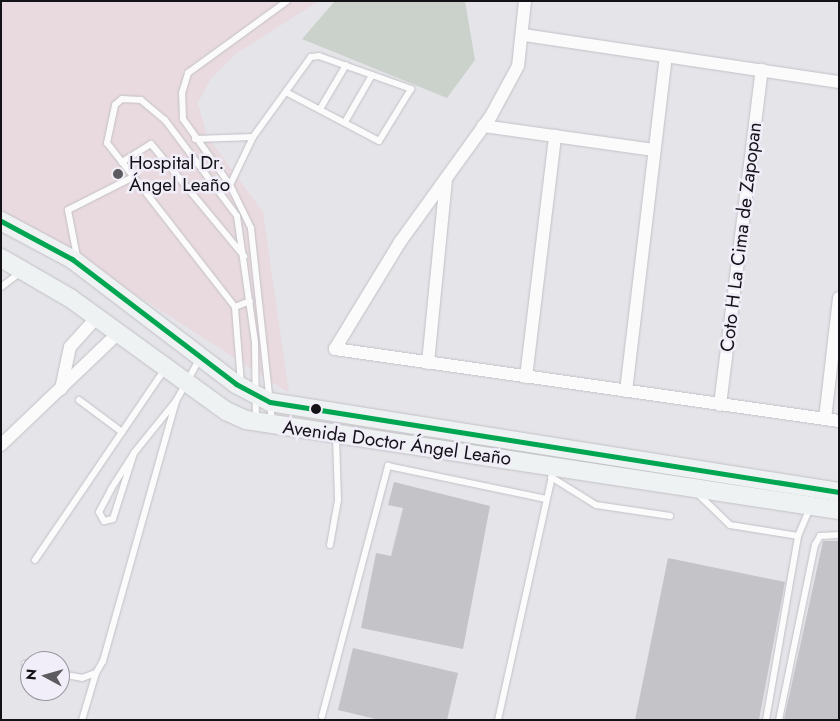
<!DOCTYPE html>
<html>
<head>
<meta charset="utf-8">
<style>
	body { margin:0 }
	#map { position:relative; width:840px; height:721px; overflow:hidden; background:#e5e4e9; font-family:Jost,sans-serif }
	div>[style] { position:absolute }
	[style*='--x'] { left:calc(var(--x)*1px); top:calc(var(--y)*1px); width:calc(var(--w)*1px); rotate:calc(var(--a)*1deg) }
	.medical>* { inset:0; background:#e9dadf }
	.green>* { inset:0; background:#cbd2cb }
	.building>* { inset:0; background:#c4c3c7 }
	.roads { filter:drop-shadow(0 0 1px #c2c1c6) drop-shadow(0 0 1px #c2c1c6) }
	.lane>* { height:6px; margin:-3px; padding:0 3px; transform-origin:3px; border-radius:3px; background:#fbfbfc }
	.street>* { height:12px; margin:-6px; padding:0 6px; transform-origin:6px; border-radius:6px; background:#fbfbfc }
	.secondary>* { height:18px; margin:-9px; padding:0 9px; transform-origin:9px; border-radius:9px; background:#eef2f2 }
	.bus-1>* { height:5px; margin:-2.5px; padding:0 2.5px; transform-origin:2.5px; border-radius:2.5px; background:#00a651 }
	.dots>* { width:14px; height:14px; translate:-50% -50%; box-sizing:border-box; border:2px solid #f1eef9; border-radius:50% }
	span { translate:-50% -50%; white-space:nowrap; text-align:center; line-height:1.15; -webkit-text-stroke:5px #f1eef9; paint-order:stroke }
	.poi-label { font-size:19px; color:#131216 }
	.left { translate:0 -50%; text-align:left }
	.street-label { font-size:19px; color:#131216 }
	.frame { position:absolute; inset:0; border:2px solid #131216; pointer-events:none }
	.north { position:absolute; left:20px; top:651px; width:50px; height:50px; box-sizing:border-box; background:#f1eef9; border:1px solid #98969e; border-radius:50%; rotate:276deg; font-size:14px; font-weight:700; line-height:20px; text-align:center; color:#131216 }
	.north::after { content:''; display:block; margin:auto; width:18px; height:22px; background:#5c5c60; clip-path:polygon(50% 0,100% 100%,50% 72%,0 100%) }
</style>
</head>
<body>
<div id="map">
	<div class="medical">
		<div style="clip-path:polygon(1px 1px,319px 1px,237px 53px,210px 80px,198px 103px,207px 136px,263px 212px,289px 393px,34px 229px,1px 215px)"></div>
	</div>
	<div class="green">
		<div style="clip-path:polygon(335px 1px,465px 1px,475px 60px,447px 98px,302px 39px)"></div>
	</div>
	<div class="building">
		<div style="clip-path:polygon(394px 482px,490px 506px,463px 649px,361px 628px,376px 553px,391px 556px,403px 508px,388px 505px)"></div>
		<div style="clip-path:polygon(823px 541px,839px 541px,839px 720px,784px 720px)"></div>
		<div style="clip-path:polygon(668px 558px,785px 582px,759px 720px,635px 720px)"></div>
		<div style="clip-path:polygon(353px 648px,458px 673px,447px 720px,380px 720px,338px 710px)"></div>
	</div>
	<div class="roads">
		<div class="lane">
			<div style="--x:320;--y:109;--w:51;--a:-59.4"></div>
			<div style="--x:345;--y:122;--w:54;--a:-60.1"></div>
			<div style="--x:195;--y:139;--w:58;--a:-2"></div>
			<div style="--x:122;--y:162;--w:24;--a:-128"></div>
			<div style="--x:107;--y:143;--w:39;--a:-78"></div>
			<div style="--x:115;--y:105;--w:9;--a:-41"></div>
			<div style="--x:122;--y:99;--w:19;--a:3"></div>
			<div style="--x:141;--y:100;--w:31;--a:40"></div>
			<div style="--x:165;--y:120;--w:120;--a:53.1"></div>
			<div style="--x:237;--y:216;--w:127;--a:81.9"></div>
			<div style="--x:255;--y:342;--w:78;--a:89.3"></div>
			<div style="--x:230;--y:185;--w:53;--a:-64.4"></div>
			<div style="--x:253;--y:137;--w:99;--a:-54.1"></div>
			<div style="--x:311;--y:57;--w:8;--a:-7"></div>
			<div style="--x:319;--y:56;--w:98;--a:19.7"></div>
			<div style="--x:411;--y:89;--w:61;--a:121.6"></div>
			<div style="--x:379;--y:141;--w:105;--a:-152.2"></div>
			<div style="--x:78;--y:262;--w:53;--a:-100.9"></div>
			<div style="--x:68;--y:210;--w:73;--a:-26.9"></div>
			<div style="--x:1;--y:287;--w:26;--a:-37"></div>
			<div style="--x:235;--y:307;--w:16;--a:-22"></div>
			<div style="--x:241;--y:384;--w:77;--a:-94.5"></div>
			<div style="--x:235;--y:307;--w:184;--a:-127.9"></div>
			<div style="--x:122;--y:162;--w:34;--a:-32"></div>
			<div style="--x:151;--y:144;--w:146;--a:50.3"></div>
			<div style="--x:79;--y:400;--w:54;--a:36.7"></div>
			<div style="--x:272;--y:422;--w:195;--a:-96.2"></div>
			<div style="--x:251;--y:228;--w:48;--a:-116"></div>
			<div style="--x:230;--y:185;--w:81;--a:-125.5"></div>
			<div style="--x:183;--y:119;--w:26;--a:-92"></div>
			<div style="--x:182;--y:93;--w:21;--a:-73"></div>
			<div style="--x:188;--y:73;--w:122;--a:-36"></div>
			<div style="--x:134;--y:453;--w:69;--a:107.7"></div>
			<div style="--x:113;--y:519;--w:9;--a:167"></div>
			<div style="--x:104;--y:521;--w:10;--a:-119"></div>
			<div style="--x:99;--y:512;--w:26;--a:-62"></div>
			<div style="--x:111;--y:489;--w:43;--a:-57.4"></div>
			<div style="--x:134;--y:453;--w:67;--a:-51.1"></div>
			<div style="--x:176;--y:401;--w:49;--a:-60.8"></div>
			<div style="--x:551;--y:477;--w:53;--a:31.9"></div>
			<div style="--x:596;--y:505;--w:75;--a:8.5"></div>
			<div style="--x:697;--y:493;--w:46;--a:44.1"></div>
			<div style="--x:730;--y:525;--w:69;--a:9.2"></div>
			<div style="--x:798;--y:536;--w:30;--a:-67"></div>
			<div style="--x:330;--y:545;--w:46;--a:-79.9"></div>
			<div style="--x:338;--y:500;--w:64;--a:-91.8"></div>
			<div style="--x:35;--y:560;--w:231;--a:-55.8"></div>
			<div style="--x:25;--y:664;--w:5;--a:11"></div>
			<div style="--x:60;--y:674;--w:22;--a:10"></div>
			<div style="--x:82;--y:678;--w:15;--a:-20"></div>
			<div style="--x:96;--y:673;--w:14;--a:-60"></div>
			<div style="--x:103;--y:661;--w:270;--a:-74.3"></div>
			<div style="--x:322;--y:716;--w:259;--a:-75.2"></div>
			<div style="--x:388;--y:466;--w:161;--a:11.8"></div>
			<div style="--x:82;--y:720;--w:49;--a:-73.4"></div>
			<div style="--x:498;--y:720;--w:259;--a:-77.5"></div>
			<div style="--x:766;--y:720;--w:187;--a:-80.1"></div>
			<div style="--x:779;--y:720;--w:179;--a:-78.4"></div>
			<div style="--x:815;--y:545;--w:10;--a:-61"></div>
			<div style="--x:820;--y:536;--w:19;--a:-3"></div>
		</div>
		<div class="street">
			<div style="--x:525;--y:1;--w:65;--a:96.1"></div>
			<div style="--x:518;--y:66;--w:57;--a:118.4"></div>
			<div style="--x:491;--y:116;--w:155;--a:125.8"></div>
			<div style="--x:400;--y:242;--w:125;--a:121.3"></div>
			<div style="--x:335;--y:349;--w:509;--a:8.13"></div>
			<div style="--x:524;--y:35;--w:318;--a:8.5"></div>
			<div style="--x:483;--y:126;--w:172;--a:8"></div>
			<div style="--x:428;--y:363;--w:185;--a:-84.4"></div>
			<div style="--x:526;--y:377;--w:243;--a:-83.1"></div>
			<div style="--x:61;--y:389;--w:43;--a:-77.9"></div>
			<div style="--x:70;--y:347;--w:40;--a:-48"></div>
			<div style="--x:626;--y:391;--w:337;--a:-83.2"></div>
			<div style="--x:720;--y:405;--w:338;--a:-82.9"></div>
			<div style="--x:825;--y:419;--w:122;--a:-83.4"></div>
			<div style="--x:1;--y:445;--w:162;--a:-43.7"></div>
		</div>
		<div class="secondary">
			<div style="--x:1;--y:221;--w:81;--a:28.2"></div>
			<div style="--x:72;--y:259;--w:206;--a:37.3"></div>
			<div style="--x:236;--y:384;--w:38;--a:28"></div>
			<div style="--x:270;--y:402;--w:576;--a:8.99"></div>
			<div style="--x:1;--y:258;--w:80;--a:30.1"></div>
			<div style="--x:70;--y:298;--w:193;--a:35.9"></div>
			<div style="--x:226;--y:411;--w:22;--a:24"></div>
			<div style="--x:246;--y:420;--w:600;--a:8.63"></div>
		</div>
	</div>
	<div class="bus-1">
		<div style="--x:1;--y:221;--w:81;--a:28.2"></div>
		<div style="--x:72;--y:259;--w:206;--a:37.3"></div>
		<div style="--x:236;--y:384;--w:38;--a:28"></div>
		<div style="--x:270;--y:402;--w:576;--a:8.99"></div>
	</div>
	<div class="dots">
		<div style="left:118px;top:174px;background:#5c5c60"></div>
		<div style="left:316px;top:409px;background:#131216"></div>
	</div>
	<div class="poi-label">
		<span class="left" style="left:129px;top:174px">Hospital Dr.<br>Ángel Leaño</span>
	</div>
	<div class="street-label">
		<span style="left:741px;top:237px;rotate:-83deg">Coto H La Cima de Zapopan</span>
		<span style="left:397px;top:443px;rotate:8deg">Avenida Doctor Ángel Leaño</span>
	</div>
	<div class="frame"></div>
	<div class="north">N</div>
</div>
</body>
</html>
